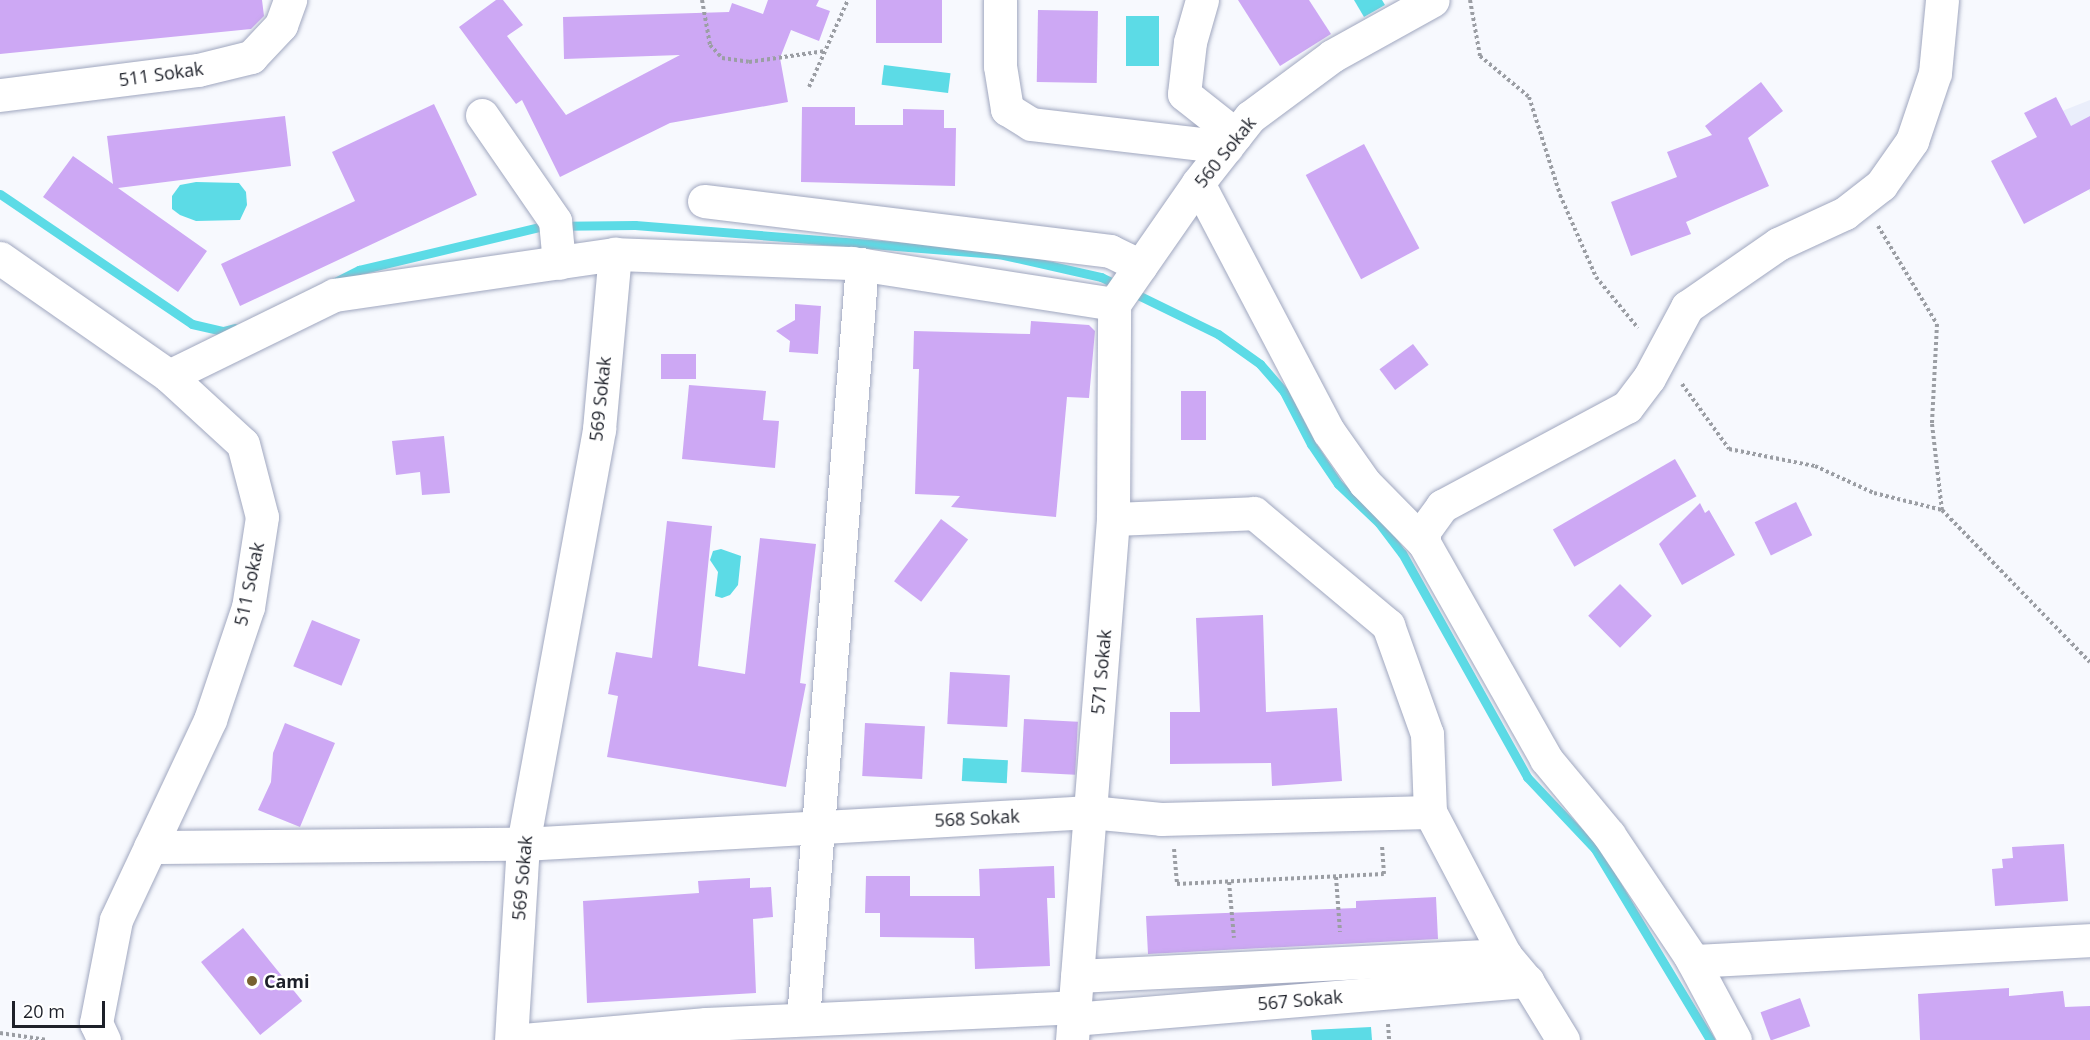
<!DOCTYPE html>
<html>
<head>
<meta charset="utf-8">
<style>
	body { margin:0 }
	#map { position:relative; width:2090px; height:1040px; overflow:hidden; background:#f7f9fe; font-family:"Open Sans",sans-serif }
	div>[style] { position:absolute }
	[style*='--x'] { left:calc(var(--x)*1px); top:calc(var(--y)*1px); width:calc(var(--w)*1px); rotate:calc(var(--a)*1deg) }
	.built>* { inset:0; background:#eaeefb }
	.water>* { inset:0; background:#5cdbe6; transform-origin:0 0 }
	.stream>* { height:9px; margin:-4.5px; padding:0 4.5px; transform-origin:4.5px; border-radius:4.5px; background:#5cdbe6 }
	.building>* { inset:0; background:#cda8f4; transform-origin:0 0 }
	.path>* { height:4px; margin-top:-2px; transform-origin:0; background:repeating-linear-gradient(90deg,#9b9ea4 0 3px,transparent 0 6px) }
	.roads { filter:drop-shadow(0 0 2px #a0a7bf) drop-shadow(0 0 2px #a0a7bf) }
	.minor>* { height:33px; margin:-16.5px; padding:0 16.5px; transform-origin:16.5px; border-radius:16.5px; background:#fff }
	.dots>* { width:16px; height:16px; translate:-50% -50%; box-sizing:border-box; border:3px solid #fff; border-radius:50% }
	span { translate:-50% -50%; white-space:nowrap; text-align:center; line-height:1.15; -webkit-text-stroke:4.5px #fff; paint-order:stroke }
	.street-label { font-size:18px; color:#1d2029 }
	.poi-label { font-size:18px; color:#1d2029; font-weight:700 }
	.left { translate:0 -50%; text-align:left }
	.scale { position:absolute; left:12px; top:1001px; width:93px; height:27px; box-sizing:border-box; border:3px solid #1d2029; border-top:0; padding-left:8px; font-size:18px; line-height:21px; white-space:nowrap; color:#1d2029; -webkit-text-stroke:4px #fff; paint-order:stroke }
</style>
</head>
<body>
<div id="map">
	<div class="built">
		<div style="clip-path:polygon(2090px 100px,2090px 193px,2052px 115px)"></div>
	</div>
	<div class="water">
		<div style="clip-path:polygon(1354px 0,1382px 0,1385px 5px,1364px 17px)"></div>
		<div style="left:1126px;top:16px;width:33px;height:50px"></div>
		<div style="left:884px;top:65px;width:67px;height:20px;rotate:7deg"></div>
		<div style="clip-path:polygon(196px 182px,239px 183px,246px 192px,247px 205px,240px 220px,196px 221px,180px 215px,172px 209px,172px 196px,180px 185px)"></div>
		<div style="clip-path:polygon(721px 549px,741px 556px,738px 585px,730px 595px,722px 598px,715px 596px,718px 572px,710px 560px,713px 551px)"></div>
		<div style="left:963px;top:758px;width:45px;height:23px;rotate:3deg"></div>
		<div style="clip-path:polygon(1371px 1027px,1372px 1040px,1312px 1040px,1311px 1030px)"></div>
	</div>
	<div class="stream">
		<div style="--x:0;--y:194;--w:232;--a:34.1"></div>
		<div style="--x:192;--y:324;--w:32;--a:13"></div>
		<div style="--x:223;--y:331;--w:12;--a:-14"></div>
		<div style="--x:335;--y:282;--w:27;--a:-27"></div>
		<div style="--x:359;--y:270;--w:189;--a:-13.4"></div>
		<div style="--x:543;--y:226;--w:92;--a:-0.6"></div>
		<div style="--x:635;--y:225;--w:365;--a:4.6"></div>
		<div style="--x:999;--y:254;--w:105;--a:12.7"></div>
		<div style="--x:1101;--y:277;--w:130;--a:26"></div>
		<div style="--x:1218;--y:334;--w:52;--a:35.5"></div>
		<div style="--x:1260;--y:364;--w:37;--a:49"></div>
		<div style="--x:1284;--y:392;--w:59;--a:62.6"></div>
		<div style="--x:1311;--y:444;--w:48;--a:56"></div>
		<div style="--x:1338;--y:484;--w:57;--a:43.6"></div>
		<div style="--x:1379;--y:523;--w:38;--a:53"></div>
		<div style="--x:1402;--y:553;--w:257;--a:60.8"></div>
		<div style="--x:1527;--y:777;--w:99;--a:46.6"></div>
		<div style="--x:1595;--y:849;--w:223;--a:58.9"></div>
	</div>
	<div class="building">
		<div style="clip-path:polygon(0 0,262px 0,264px 16px,251px 29px,0 54px)"></div>
		<div style="clip-path:polygon(496px 0,503px 0,523px 25px,507px 36px,566px 115px,680px 55px,564px 59px,563px 17px,729px 12px,732px 3px,763px 14px,768px 0,819px 0,816px 6px,830px 11px,819px 41px,791px 30px,780px 58px,788px 102px,670px 123px,560px 177px,522px 100px,516px 104px,459px 27px)"></div>
		<div style="left:876px;top:0;width:66px;height:43px"></div>
		<div style="clip-path:polygon(1238px 0,1309px 0,1331px 34px,1280px 66px)"></div>
		<div style="left:1038px;top:10px;width:60px;height:72px;rotate:1deg"></div>
		<div style="clip-path:polygon(1761px 82px,1783px 111px,1748px 138px,1769px 186px,1686px 222px,1691px 234px,1631px 256px,1611px 202px,1677px 177px,1667px 152px,1712px 135px,1705px 126px)"></div>
		<div style="clip-path:polygon(2056px 97px,2071px 126px,2090px 116px,2090px 189px,2024px 224px,1991px 161px,2037px 137px,2024px 113px)"></div>
		<div style="clip-path:polygon(434px 104px,477px 195px,240px 306px,221px 264px,355px 201px,332px 152px)"></div>
		<div style="clip-path:polygon(802px 107px,855px 107px,855px 125px,903px 125px,903px 109px,944px 110px,944px 128px,956px 128px,955px 186px,801px 182px)"></div>
		<div style="clip-path:polygon(285px 116px,291px 166px,118px 188px,207px 251px,178px 292px,43px 197px,73px 156px,113px 184px,107px 136px)"></div>
		<div style="left:1364px;top:144px;width:118px;height:66px;rotate:62deg"></div>
		<div style="clip-path:polygon(795px 304px,821px 306px,818px 354px,789px 352px,790px 341px,776px 331px,795px 320px)"></div>
		<div style="clip-path:polygon(1031px 321px,1089px 325px,1095px 331px,1089px 398px,1067px 397px,1056px 517px,951px 507px,960px 496px,915px 494px,919px 369px,913px 369px,914px 331px,1030px 334px)"></div>
		<div style="left:1413px;top:344px;width:26px;height:42px;rotate:53deg"></div>
		<div style="left:661px;top:354px;width:35px;height:25px"></div>
		<div style="clip-path:polygon(689px 385px,766px 391px,763px 420px,779px 421px,775px 468px,682px 459px)"></div>
		<div style="left:1181px;top:391px;width:25px;height:49px"></div>
		<div style="clip-path:polygon(444px 436px,450px 493px,422px 495px,420px 472px,396px 475px,392px 441px)"></div>
		<div style="left:1675px;top:459px;width:43px;height:141px;rotate:60deg"></div>
		<div style="left:1796px;top:502px;width:37px;height:46px;rotate:64deg"></div>
		<div style="clip-path:polygon(1700px 503px,1705px 513px,1709px 510px,1735px 555px,1682px 585px,1659px 544px)"></div>
		<div style="left:941px;top:519px;width:34px;height:78px;rotate:37deg"></div>
		<div style="clip-path:polygon(667px 521px,712px 526px,698px 666px,745px 674px,760px 538px,816px 544px,800px 683px,806px 684px,786px 787px,607px 757px,618px 696px,608px 694px,616px 652px,652px 658px)"></div>
		<div style="left:1620px;top:584px;width:45px;height:45px;rotate:45deg"></div>
		<div style="clip-path:polygon(1263px 615px,1266px 712px,1337px 708px,1342px 781px,1272px 786px,1271px 763px,1170px 764px,1170px 712px,1200px 712px,1196px 618px)"></div>
		<div style="left:312px;top:620px;width:52px;height:50px;rotate:22deg"></div>
		<div style="left:950px;top:672px;width:60px;height:52px;rotate:3deg"></div>
		<div style="left:1024px;top:719px;width:54px;height:53px;rotate:3deg"></div>
		<div style="clip-path:polygon(285px 723px,335px 743px,300px 827px,258px 810px,271px 782px,273px 753px)"></div>
		<div style="left:865px;top:723px;width:60px;height:53px;rotate:3deg"></div>
		<div style="clip-path:polygon(2064px 844px,2068px 901px,1995px 906px,1992px 869px,2003px 868px,2002px 859px,2013px 858px,2012px 847px)"></div>
		<div style="clip-path:polygon(1054px 866px,1055px 898px,1047px 898px,1050px 966px,975px 969px,974px 938px,880px 937px,880px 913px,865px 913px,866px 876px,910px 876px,910px 896px,980px 896px,979px 869px)"></div>
		<div style="clip-path:polygon(750px 878px,750px 888px,771px 887px,773px 917px,753px 919px,756px 993px,587px 1003px,583px 901px,699px 893px,698px 881px)"></div>
		<div style="clip-path:polygon(1436px 897px,1438px 939px,1148px 954px,1146px 916px,1356px 908px,1356px 901px)"></div>
		<div style="left:243px;top:928px;width:94px;height:54px;rotate:51deg"></div>
		<div style="clip-path:polygon(2009px 988px,2009px 996px,2063px 991px,2065px 1007px,2090px 1006px,2090px 1040px,1920px 1040px,1918px 994px)"></div>
		<div style="left:1800px;top:998px;width:30px;height:42px;rotate:70deg"></div>
	</div>
	<div class="path">
		<div style="--x:702;--y:0;--w:46;--a:79.9"></div>
		<div style="--x:710;--y:45;--w:18;--a:47"></div>
		<div style="--x:722;--y:58;--w:27;--a:8"></div>
		<div style="--x:749;--y:62;--w:77;--a:-8.2"></div>
		<div style="--x:1470;--y:0;--w:57;--a:79.9"></div>
		<div style="--x:1480;--y:56;--w:64;--a:39.9"></div>
		<div style="--x:1529;--y:97;--w:103;--a:72.4"></div>
		<div style="--x:1560;--y:195;--w:90;--a:66.3"></div>
		<div style="--x:1596;--y:277;--w:66;--a:50.5"></div>
		<div style="--x:809;--y:87;--w:95;--a:-65.9"></div>
		<div style="--x:1878;--y:226;--w:114;--a:59"></div>
		<div style="--x:1937;--y:324;--w:100;--a:92.9"></div>
		<div style="--x:1932;--y:424;--w:87;--a:83.4"></div>
		<div style="--x:1942;--y:510;--w:212;--a:45.8"></div>
		<div style="--x:1682;--y:384;--w:80;--a:54.1"></div>
		<div style="--x:1729;--y:449;--w:88;--a:11.2"></div>
		<div style="--x:1815;--y:466;--w:65;--a:24.6"></div>
		<div style="--x:1874;--y:493;--w:70;--a:14"></div>
		<div style="--x:1174;--y:849;--w:35;--a:85"></div>
		<div style="--x:1177;--y:884;--w:207;--a:-2.8"></div>
		<div style="--x:1384;--y:874;--w:29;--a:-94"></div>
		<div style="--x:1336;--y:877;--w:55;--a:85.8"></div>
		<div style="--x:1229;--y:882;--w:56;--a:84.9"></div>
		<div style="--x:1388;--y:1024;--w:16;--a:86"></div>
		<div style="--x:0;--y:1033;--w:48;--a:8.5"></div>
	</div>
	<div class="roads">
		<div class="minor">
			<div style="--x:1000;--y:0;--w:66;--a:90"></div>
			<div style="--x:1000;--y:66;--w:44;--a:80.8"></div>
			<div style="--x:1007;--y:109;--w:28;--a:32"></div>
			<div style="--x:1031;--y:124;--w:197;--a:6.7"></div>
			<div style="--x:1202;--y:0;--w:44;--a:105.9"></div>
			<div style="--x:1190;--y:42;--w:52;--a:96.6"></div>
			<div style="--x:1184;--y:94;--w:66;--a:38.3"></div>
			<div style="--x:0;--y:95;--w:200;--a:-7.2"></div>
			<div style="--x:198;--y:70;--w:55;--a:-13.8"></div>
			<div style="--x:251;--y:57;--w:44;--a:-46.8"></div>
			<div style="--x:281;--y:25;--w:27;--a:-70"></div>
			<div style="--x:482;--y:115;--w:129;--a:55.4"></div>
			<div style="--x:555;--y:221;--w:42;--a:84.6"></div>
			<div style="--x:1198;--y:183;--w:281;--a:62.3"></div>
			<div style="--x:1329;--y:432;--w:62;--a:54.8"></div>
			<div style="--x:1365;--y:483;--w:84;--a:45.5"></div>
			<div style="--x:1424;--y:543;--w:248;--a:60.5"></div>
			<div style="--x:1546;--y:759;--w:99;--a:50.3"></div>
			<div style="--x:1609;--y:835;--w:146;--a:56.2"></div>
			<div style="--x:1690;--y:956;--w:95;--a:61.8"></div>
			<div style="--x:704;--y:201;--w:409;--a:7"></div>
			<div style="--x:1110;--y:251;--w:34;--a:26"></div>
			<div style="--x:0;--y:258;--w:206;--a:34.9"></div>
			<div style="--x:169;--y:376;--w:100;--a:42.6"></div>
			<div style="--x:243;--y:444;--w:75;--a:75.4"></div>
			<div style="--x:262;--y:517;--w:91;--a:98.8"></div>
			<div style="--x:248;--y:607;--w:119;--a:108.6"></div>
			<div style="--x:210;--y:720;--w:221;--a:115.2"></div>
			<div style="--x:116;--y:920;--w:105;--a:101"></div>
			<div style="--x:96;--y:1023;--w:19;--a:65"></div>
			<div style="--x:1114;--y:304;--w:147;--a:-55.2"></div>
			<div style="--x:1198;--y:183;--w:84;--a:-51.8"></div>
			<div style="--x:1250;--y:117;--w:102;--a:-36.6"></div>
			<div style="--x:1332;--y:56;--w:115;--a:-29"></div>
			<div style="--x:169;--y:376;--w:184;--a:-26.1"></div>
			<div style="--x:334;--y:295;--w:284;--a:-8.3"></div>
			<div style="--x:1113;--y:519;--w:141;--a:-2.4"></div>
			<div style="--x:1254;--y:513;--w:175;--a:39.9"></div>
			<div style="--x:1388;--y:625;--w:116;--a:70.3"></div>
			<div style="--x:1427;--y:734;--w:78;--a:87.8"></div>
			<div style="--x:1430;--y:812;--w:161;--a:62.3"></div>
			<div style="--x:1505;--y:955;--w:34;--a:50"></div>
			<div style="--x:1527;--y:981;--w:69;--a:58.6"></div>
			<div style="--x:1424;--y:543;--w:12;--a:-90"></div>
			<div style="--x:1424;--y:531;--w:31;--a:-54"></div>
			<div style="--x:1442;--y:506;--w:210;--a:-28.2"></div>
			<div style="--x:1627;--y:407;--w:36;--a:-53"></div>
			<div style="--x:1649;--y:378;--w:81;--a:-61.8"></div>
			<div style="--x:1687;--y:307;--w:111;--a:-34.7"></div>
			<div style="--x:1778;--y:244;--w:74;--a:-24.8"></div>
			<div style="--x:1845;--y:213;--w:46;--a:-37.9"></div>
			<div style="--x:1881;--y:185;--w:54;--a:-54.8"></div>
			<div style="--x:1912;--y:141;--w:72;--a:-71.3"></div>
			<div style="--x:1935;--y:73;--w:73;--a:-84.5"></div>
			<div style="--x:150;--y:847;--w:373;--a:-0.5"></div>
			<div style="--x:523;--y:844;--w:568;--a:-3.23"></div>
			<div style="--x:1090;--y:812;--w:71;--a:5.6"></div>
			<div style="--x:1161;--y:819;--w:269;--a:-1.5"></div>
			<div style="--x:1693;--y:961;--w:398;--a:-3"></div>
			<div style="--x:1077;--y:976;--w:429;--a:-2.8"></div>
			<div style="--x:803;--y:1019;--w:757;--a:-85.53"></div>
			<div style="--x:1073;--y:1019;--w:456;--a:-4.8"></div>
			<div style="--x:511;--y:1040;--w:196;--a:-86.5"></div>
			<div style="--x:523;--y:844;--w:422;--a:-79.6"></div>
			<div style="--x:599;--y:429;--w:176;--a:-84.8"></div>
			<div style="--x:615;--y:254;--w:237;--a:2.2"></div>
			<div style="--x:852;--y:263;--w:265;--a:8.9"></div>
			<div style="--x:523;--y:1040;--w:184;--a:-5"></div>
			<div style="--x:706;--y:1024;--w:368;--a:-2.6"></div>
			<div style="--x:1072;--y:1040;--w:523;--a:-85.5"></div>
			<div style="--x:1113;--y:519;--w:215;--a:-89.7"></div>
		</div>
	</div>
	<div class="dots">
		<div style="left:252px;top:981px;background:#786131"></div>
	</div>
	<div class="street-label">
		<span style="left:161px;top:74px;rotate:-8deg">511 Sokak</span>
		<span style="left:1225px;top:152px;rotate:-51deg">560 Sokak</span>
		<span style="left:600px;top:399px;rotate:-84deg">569 Sokak</span>
		<span style="left:249px;top:584px;rotate:-78deg">511 Sokak</span>
		<span style="left:1101px;top:672px;rotate:-85deg">571 Sokak</span>
		<span style="left:977px;top:818px;rotate:-3deg">568 Sokak</span>
		<span style="left:522px;top:878px;rotate:-85deg">569 Sokak</span>
		<span style="left:1300px;top:1000px;rotate:-5deg">567 Sokak</span>
	</div>
	<div class="poi-label">
		<span class="left" style="left:264px;top:981px">Cami</span>
	</div>
	<div class="scale">20 m</div>
</div>
</body>
</html>
